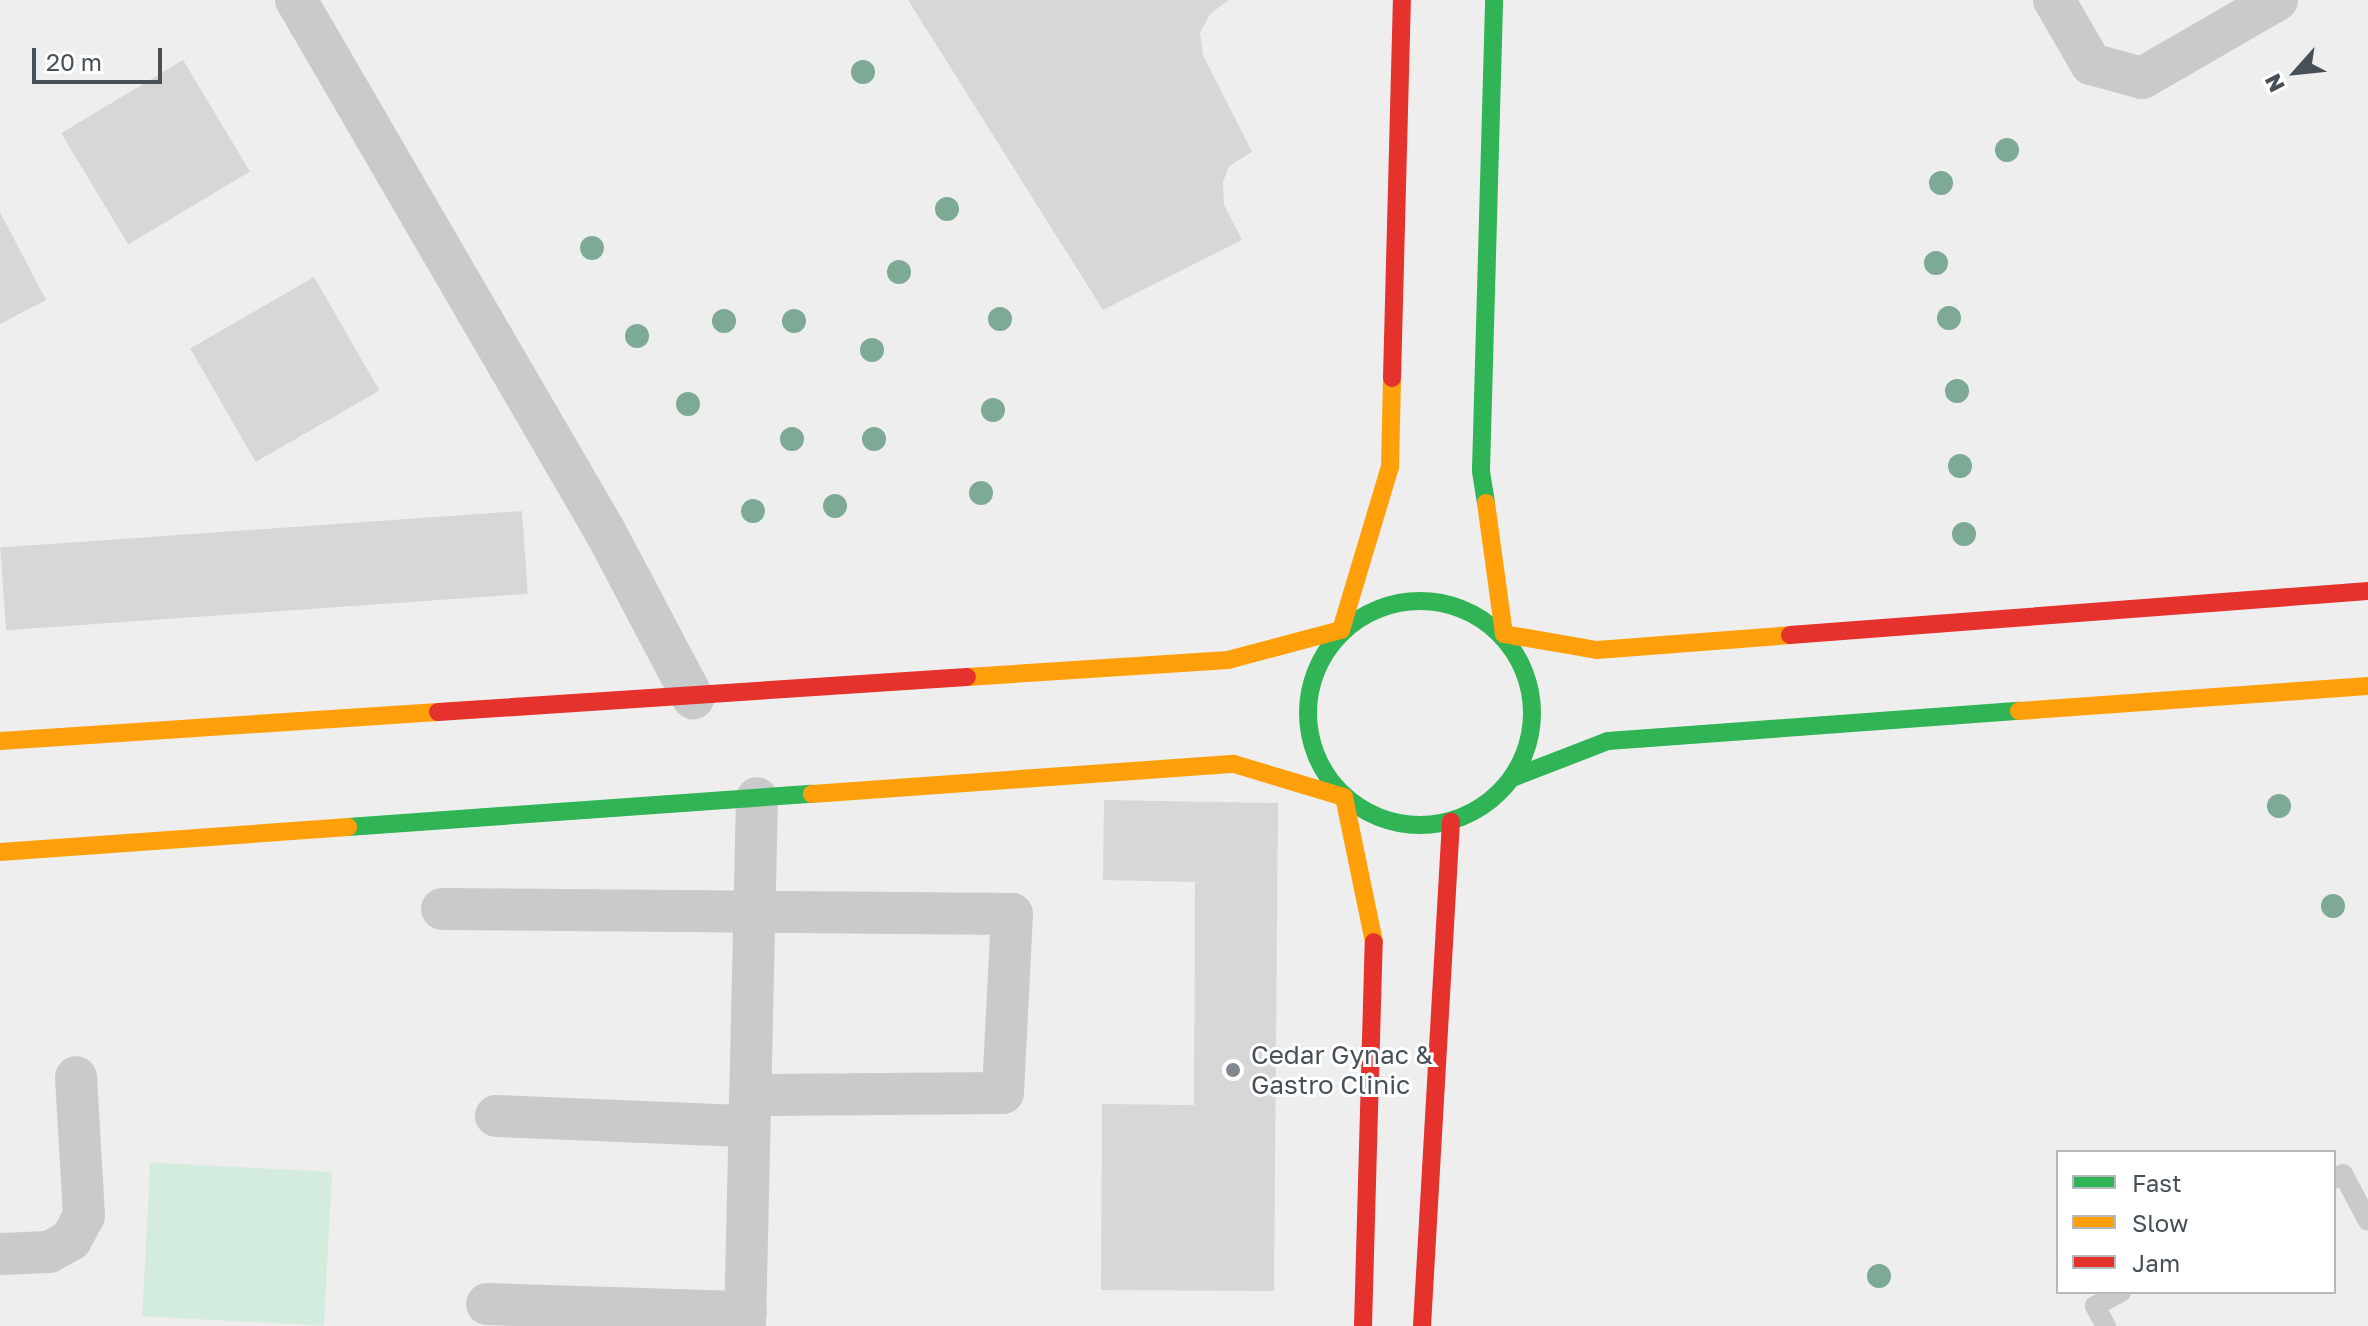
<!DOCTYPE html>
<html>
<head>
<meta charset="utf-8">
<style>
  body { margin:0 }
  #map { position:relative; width:2368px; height:1326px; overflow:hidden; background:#eee; font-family:"Golos Text",sans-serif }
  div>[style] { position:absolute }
  .green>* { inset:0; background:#d4ecde; transform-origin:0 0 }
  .building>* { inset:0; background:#d7d7d8; transform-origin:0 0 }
  .lane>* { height:20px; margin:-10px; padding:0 10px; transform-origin:10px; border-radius:10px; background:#c8cacc }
  .street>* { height:42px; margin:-21px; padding:0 21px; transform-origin:21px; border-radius:21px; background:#c8cacc }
  .fast>* { height:18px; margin:-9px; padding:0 9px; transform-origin:9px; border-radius:9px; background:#30b455 }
  .fast>.ring { margin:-9px; padding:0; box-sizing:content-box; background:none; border:18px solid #30b455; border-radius:50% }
  .slow>* { height:18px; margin:-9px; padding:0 9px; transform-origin:9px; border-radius:9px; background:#ff9f0a }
  .jam>* { height:18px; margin:-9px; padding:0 9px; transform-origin:9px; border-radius:9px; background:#e5322d }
  .trees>* { width:24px; height:24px; margin:-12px; border-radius:50%; background:#7caa94 }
  .dots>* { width:22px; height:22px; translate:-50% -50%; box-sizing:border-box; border:4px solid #fff; border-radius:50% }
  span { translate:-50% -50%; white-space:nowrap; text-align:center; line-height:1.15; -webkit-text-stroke:6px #fff; paint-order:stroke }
  .poi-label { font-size:26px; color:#475058 }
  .left { translate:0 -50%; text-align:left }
  .legend { position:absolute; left:2056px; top:1150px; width:280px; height:144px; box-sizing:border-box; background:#fff; border:2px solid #b5b9bc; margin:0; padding:10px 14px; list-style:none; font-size:24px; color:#475058 }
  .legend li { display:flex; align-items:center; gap:16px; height:40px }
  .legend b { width:40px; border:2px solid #b5b9bc }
  .north { position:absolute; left:2256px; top:32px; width:80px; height:80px; -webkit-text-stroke:6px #fff; paint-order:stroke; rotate:243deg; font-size:22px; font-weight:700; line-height:32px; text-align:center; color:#475058 }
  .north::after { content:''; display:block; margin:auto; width:28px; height:36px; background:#475058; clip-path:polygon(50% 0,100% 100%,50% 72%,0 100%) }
  .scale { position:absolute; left:32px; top:48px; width:130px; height:36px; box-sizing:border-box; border:4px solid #475058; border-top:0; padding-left:10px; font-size:24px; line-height:28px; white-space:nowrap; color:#475058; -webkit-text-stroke:6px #fff; paint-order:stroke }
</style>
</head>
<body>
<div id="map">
  <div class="green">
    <i style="left:332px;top:1172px;width:154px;height:182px;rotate:93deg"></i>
  </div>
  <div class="building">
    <i style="clip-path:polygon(908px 0,1229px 0,1210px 14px,1200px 33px,1203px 55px,1252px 152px,1229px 166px,1223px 182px,1224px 205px,1242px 240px,1103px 310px)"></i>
    <i style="left:183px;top:60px;width:130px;height:142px;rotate:59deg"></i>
    <i style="clip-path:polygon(0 212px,46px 300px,0 324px)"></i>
    <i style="left:314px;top:277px;width:131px;height:143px;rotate:60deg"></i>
    <i style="left:522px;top:511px;width:83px;height:523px;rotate:86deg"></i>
    <i style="clip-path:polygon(1104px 800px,1278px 803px,1274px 1291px,1101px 1290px,1102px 1104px,1194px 1105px,1195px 882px,1103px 880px)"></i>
  </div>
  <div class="lane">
    <i style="left:2334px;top:1179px;width:10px;rotate:-29deg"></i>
    <i style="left:2343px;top:1174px;width:53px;rotate:62deg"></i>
    <i style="left:2106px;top:1326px;width:23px;rotate:-119deg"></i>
    <i style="left:2095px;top:1306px;width:30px;rotate:-28deg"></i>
  </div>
  <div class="street">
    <i style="left:296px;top:0;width:617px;rotate:59.82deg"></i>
    <i style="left:606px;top:533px;width:187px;rotate:62.2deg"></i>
    <i style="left:2054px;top:0;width:74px;rotate:60deg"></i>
    <i style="left:2091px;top:64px;width:53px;rotate:15.4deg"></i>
    <i style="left:2142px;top:78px;width:156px;rotate:-30deg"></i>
    <i style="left:442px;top:909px;width:570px;rotate:0.5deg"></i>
    <i style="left:1012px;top:914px;width:179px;rotate:92.9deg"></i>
    <i style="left:1003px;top:1093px;width:253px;rotate:179.5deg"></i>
    <i style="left:496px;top:1116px;width:253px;rotate:2.3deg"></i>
    <i style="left:0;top:1254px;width:49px;rotate:-2.3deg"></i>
    <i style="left:49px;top:1252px;width:25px;rotate:-29deg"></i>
    <i style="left:71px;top:1240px;width:27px;rotate:-62deg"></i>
    <i style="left:84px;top:1216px;width:139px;rotate:-93.3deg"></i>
    <i style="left:487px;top:1304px;width:259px;rotate:1.8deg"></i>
    <i style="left:745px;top:1326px;width:528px;rotate:-88.7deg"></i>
  </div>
  <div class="fast">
    <i style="left:1486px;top:503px;width:33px;rotate:-99deg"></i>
    <i style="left:1481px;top:470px;width:470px;rotate:-88.4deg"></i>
    <i class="ring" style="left:1308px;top:601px;width:206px;height:206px"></i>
    <i style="left:1512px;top:778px;width:103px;rotate:-21.1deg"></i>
    <i style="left:1608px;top:741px;width:412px;rotate:-4.2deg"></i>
    <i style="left:348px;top:827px;width:465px;rotate:-4.1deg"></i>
  </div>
  <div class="slow">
    <i style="left:1486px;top:503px;width:132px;rotate:82.2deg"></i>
    <i style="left:1504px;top:634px;width:94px;rotate:9.8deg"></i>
    <i style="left:1597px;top:650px;width:194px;rotate:-4.4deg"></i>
    <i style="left:967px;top:677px;width:262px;rotate:-3.7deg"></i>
    <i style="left:1228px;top:660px;width:117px;rotate:-14.9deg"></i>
    <i style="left:1341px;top:630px;width:170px;rotate:-73.3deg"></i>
    <i style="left:1390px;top:467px;width:89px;rotate:-88.7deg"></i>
    <i style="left:2019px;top:711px;width:350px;rotate:-4.1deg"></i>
    <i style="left:0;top:741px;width:439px;rotate:-3.8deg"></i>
    <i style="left:812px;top:794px;width:423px;rotate:-4.1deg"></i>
    <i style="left:1234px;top:764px;width:115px;rotate:16.7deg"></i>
    <i style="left:1344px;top:797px;width:148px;rotate:78.3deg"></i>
    <i style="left:0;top:852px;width:349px;rotate:-4.1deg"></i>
  </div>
  <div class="jam">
    <i style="left:1392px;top:378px;width:378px;rotate:-88.5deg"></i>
    <i style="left:1790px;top:635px;width:580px;rotate:-4.35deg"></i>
    <i style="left:438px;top:712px;width:530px;rotate:-3.79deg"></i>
    <i style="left:1363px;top:1326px;width:384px;rotate:-88.4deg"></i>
    <i style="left:1422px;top:1326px;width:505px;rotate:-86.71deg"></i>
  </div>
  <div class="trees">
    <i style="left:863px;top:72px"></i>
    <i style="left:2007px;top:150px"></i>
    <i style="left:1941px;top:183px"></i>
    <i style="left:947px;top:209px"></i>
    <i style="left:592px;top:248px"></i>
    <i style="left:1936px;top:263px"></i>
    <i style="left:899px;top:272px"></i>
    <i style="left:1949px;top:318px"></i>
    <i style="left:1000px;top:319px"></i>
    <i style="left:724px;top:321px"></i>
    <i style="left:794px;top:321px"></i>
    <i style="left:637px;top:336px"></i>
    <i style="left:872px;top:350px"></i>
    <i style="left:1957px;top:391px"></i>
    <i style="left:688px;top:404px"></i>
    <i style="left:993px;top:410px"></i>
    <i style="left:792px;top:439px"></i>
    <i style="left:874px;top:439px"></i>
    <i style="left:1960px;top:466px"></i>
    <i style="left:981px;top:493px"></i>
    <i style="left:835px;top:506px"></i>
    <i style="left:753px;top:511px"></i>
    <i style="left:1964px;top:534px"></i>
    <i style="left:2279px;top:806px"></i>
    <i style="left:2333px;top:906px"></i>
    <i style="left:1879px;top:1276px"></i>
  </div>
  <div class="dots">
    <i style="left:1233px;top:1070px;background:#81878c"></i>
  </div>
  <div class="poi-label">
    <span class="left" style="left:1251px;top:1070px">Cedar Gynac &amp;<br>Gastro Clinic</span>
  </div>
  <ul class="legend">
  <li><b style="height:10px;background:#30b455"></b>Fast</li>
  <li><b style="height:10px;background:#ff9f0a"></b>Slow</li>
  <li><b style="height:10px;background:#e5322d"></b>Jam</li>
  </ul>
  <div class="north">N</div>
  <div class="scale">20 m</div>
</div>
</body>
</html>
